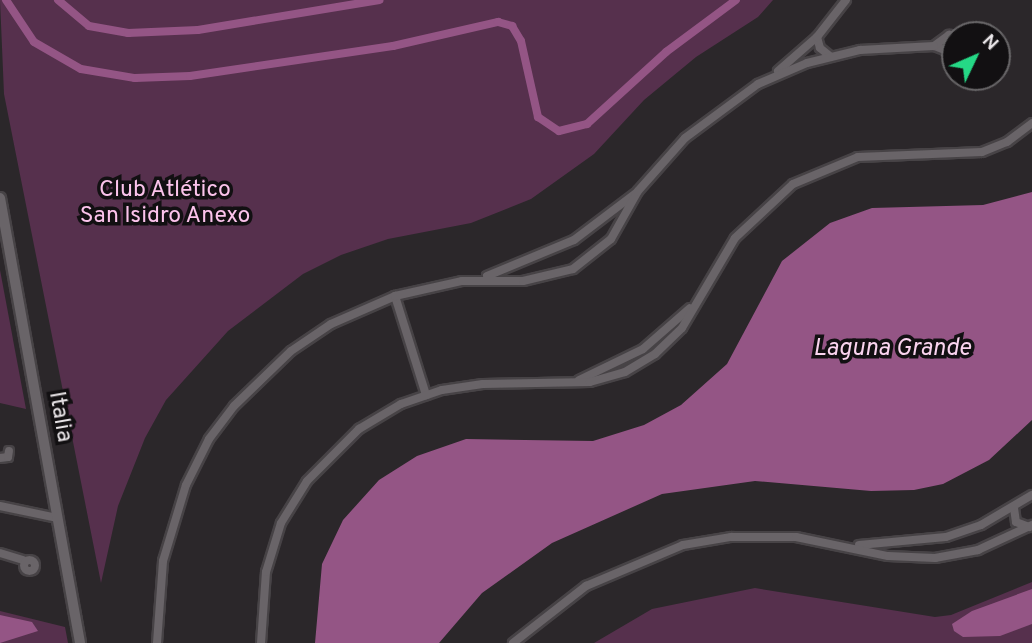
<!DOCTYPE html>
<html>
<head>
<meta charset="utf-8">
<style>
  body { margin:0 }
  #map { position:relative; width:1032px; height:643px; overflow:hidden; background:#2b272a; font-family:Overpass,sans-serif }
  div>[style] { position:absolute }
  .green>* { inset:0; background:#56304d }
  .water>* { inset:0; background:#945585 }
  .canal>* { height:8px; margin:-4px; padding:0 4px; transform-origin:4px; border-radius:4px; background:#945585 }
  .roads { filter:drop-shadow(2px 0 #474346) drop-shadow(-2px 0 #474346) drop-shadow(0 2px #474346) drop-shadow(0 -2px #474346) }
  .minor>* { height:8px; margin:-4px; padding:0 4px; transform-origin:4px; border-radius:4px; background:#696468 }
  .minor>.ring { margin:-4px; padding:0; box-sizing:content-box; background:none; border:8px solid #696468; border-radius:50% }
  .tertiary>* { height:10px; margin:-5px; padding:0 5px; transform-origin:5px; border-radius:5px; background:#696468 }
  span { translate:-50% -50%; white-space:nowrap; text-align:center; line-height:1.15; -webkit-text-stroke:7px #121012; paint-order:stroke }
  .park-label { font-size:23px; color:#fbc3eb }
  .street-label { font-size:23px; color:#eae6e9 }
  .water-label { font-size:24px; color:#fad4ef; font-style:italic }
  .north { position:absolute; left:941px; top:21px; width:70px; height:70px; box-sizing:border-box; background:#121012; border:2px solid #686668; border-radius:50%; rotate:46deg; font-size:19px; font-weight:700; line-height:28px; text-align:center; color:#eae6e9 }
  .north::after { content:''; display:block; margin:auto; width:24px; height:32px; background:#25d886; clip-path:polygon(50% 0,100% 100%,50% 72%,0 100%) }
</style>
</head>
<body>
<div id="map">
  <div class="green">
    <i style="clip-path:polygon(0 0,773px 0,758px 17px,696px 57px,644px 100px,594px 154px,531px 199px,471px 223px,388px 239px,341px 255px,303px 274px,228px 331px,166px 400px,145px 438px,118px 506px,101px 583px,4px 94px)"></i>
    <i style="clip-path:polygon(0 270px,26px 409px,0 403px)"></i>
    <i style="clip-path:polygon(1032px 582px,1032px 643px,594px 643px,652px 609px,755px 588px,935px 617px,951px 615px)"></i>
    <i style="clip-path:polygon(0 611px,65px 627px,68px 643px,0 643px)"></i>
  </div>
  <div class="water">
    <i style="clip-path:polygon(1032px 192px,1032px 420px,989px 460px,943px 484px,914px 490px,871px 491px,755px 481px,662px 494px,552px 543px,482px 593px,439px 643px,315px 643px,322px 564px,343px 520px,379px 480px,417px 456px,466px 439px,593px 441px,644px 425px,681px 405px,727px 364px,782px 261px,830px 223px,872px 208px,983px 205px)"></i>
    <i style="clip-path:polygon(1032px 589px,1032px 624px,1000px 636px,963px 637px,954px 631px,952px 624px,972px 611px)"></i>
    <i style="clip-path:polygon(0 615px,32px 622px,38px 631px,0 643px)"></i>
  </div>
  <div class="canal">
    <i style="left:6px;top:0;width:50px;rotate:56.3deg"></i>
    <i style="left:34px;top:42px;width:54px;rotate:29.9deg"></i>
    <i style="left:81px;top:69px;width:55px;rotate:9.5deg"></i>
    <i style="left:135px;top:78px;width:55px;rotate:-2.1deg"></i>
    <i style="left:190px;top:76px;width:205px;rotate:-8.4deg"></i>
    <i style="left:393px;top:46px;width:108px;rotate:-12.9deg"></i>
    <i style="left:498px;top:22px;width:15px;rotate:16deg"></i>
    <i style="left:512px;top:26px;width:17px;rotate:59deg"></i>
    <i style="left:521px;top:41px;width:78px;rotate:77.4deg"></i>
    <i style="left:538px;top:117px;width:25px;rotate:34deg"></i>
    <i style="left:559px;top:131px;width:29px;rotate:-14deg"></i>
    <i style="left:587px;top:124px;width:107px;rotate:-42.3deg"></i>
    <i style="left:666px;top:52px;width:87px;rotate:-36.6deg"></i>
    <i style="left:58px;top:0;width:40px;rotate:40deg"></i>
    <i style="left:89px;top:26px;width:40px;rotate:10deg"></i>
    <i style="left:128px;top:33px;width:70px;rotate:-2.5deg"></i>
    <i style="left:198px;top:30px;width:184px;rotate:-9.4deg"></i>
  </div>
  <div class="roads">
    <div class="minor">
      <i style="left:817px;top:37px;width:11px;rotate:75deg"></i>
      <i style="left:820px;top:48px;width:14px;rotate:39deg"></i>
      <i style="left:955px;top:54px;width:22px;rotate:-159deg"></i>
      <i style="left:934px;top:46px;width:19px;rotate:-36deg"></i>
      <i style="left:949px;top:35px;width:9px"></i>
      <i style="left:778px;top:71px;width:52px;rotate:-41.1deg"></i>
      <i style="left:817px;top:37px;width:47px;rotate:-51.9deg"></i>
      <i style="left:487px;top:276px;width:94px;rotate:-22.5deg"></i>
      <i style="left:574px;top:240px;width:78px;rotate:-37.2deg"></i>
      <i style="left:395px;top:296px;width:104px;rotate:72.6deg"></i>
      <i style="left:579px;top:380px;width:71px;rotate:-25.8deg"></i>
      <i style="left:643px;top:349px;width:62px;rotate:-41.1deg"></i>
      <i style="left:0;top:458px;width:8px;rotate:-7deg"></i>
      <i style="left:8px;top:457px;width:6px;rotate:-81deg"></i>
      <i style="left:0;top:506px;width:58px;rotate:11.9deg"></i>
      <i style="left:1014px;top:508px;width:14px;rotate:82deg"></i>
      <i style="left:1016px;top:522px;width:14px;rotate:21deg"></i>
      <i style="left:859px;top:545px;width:87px;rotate:-5.3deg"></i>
      <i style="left:946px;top:537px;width:37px;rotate:-19deg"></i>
      <i style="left:981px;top:525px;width:59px;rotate:-30.5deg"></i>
      <i style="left:0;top:553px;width:24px;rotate:17deg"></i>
      <i class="ring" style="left:23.5px;top:559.5px;width:3px;height:3px"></i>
      <i style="left:157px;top:643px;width:82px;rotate:-85.8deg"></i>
      <i style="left:163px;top:561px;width:79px;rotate:-73.2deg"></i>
      <i style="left:186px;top:485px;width:51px;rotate:-63.4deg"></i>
      <i style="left:209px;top:439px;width:41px;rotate:-52.9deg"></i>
      <i style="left:234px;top:406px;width:79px;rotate:-44deg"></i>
      <i style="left:291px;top:351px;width:48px;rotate:-34deg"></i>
      <i style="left:331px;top:324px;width:70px;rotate:-23.6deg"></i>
      <i style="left:395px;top:296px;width:69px;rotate:-12.6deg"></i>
      <i style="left:462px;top:281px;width:61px"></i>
      <i style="left:523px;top:281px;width:51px;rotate:-13.5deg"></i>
      <i style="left:573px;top:269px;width:48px;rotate:-38.3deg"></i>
      <i style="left:611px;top:239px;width:55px;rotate:-60.6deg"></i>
      <i style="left:638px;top:191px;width:71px;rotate:-48.4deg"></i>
      <i style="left:685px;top:138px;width:91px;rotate:-36.5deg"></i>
      <i style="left:758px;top:84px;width:53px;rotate:-23.2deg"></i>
      <i style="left:807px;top:63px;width:55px;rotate:-13.8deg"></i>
      <i style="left:860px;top:50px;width:74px;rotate:-3.1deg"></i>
      <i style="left:261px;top:643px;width:71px;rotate:-86deg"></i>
      <i style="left:266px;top:572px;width:51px;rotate:-73deg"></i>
      <i style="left:281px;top:523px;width:49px;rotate:-58.2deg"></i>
      <i style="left:307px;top:481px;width:74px;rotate:-45deg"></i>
      <i style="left:359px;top:429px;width:49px;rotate:-30.8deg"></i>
      <i style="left:401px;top:404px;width:43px;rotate:-18.9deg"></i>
      <i style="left:442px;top:390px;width:41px;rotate:-8.3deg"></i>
      <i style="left:483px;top:384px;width:107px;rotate:-1.1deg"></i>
      <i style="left:590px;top:382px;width:36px;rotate:-16deg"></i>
      <i style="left:625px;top:372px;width:35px;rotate:-31deg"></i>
      <i style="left:655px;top:354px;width:37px;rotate:-44deg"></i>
      <i style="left:682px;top:328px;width:104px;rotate:-59.5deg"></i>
      <i style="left:735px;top:238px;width:79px;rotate:-43deg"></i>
      <i style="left:793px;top:184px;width:70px;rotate:-22.6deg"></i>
      <i style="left:858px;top:157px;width:124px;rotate:-2.3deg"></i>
      <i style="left:982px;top:152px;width:27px;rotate:-22deg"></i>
      <i style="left:1007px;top:142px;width:31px;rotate:-37deg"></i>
      <i style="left:513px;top:643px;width:93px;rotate:-38deg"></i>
      <i style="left:586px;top:586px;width:105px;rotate:-22.9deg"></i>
      <i style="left:683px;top:545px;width:49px;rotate:-9.5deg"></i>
      <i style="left:731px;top:537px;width:65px"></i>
      <i style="left:796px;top:537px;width:94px;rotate:11.7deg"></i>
      <i style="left:888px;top:556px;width:47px;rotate:2.4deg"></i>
      <i style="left:935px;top:558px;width:44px;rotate:-10.5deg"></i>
      <i style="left:978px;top:550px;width:60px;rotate:-24.8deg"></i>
    </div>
    <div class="tertiary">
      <i style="left:0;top:198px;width:452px;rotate:79.8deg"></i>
    </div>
  </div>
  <div class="park-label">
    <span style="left:165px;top:204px">Club Atlético<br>San Isidro Anexo</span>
  </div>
  <div class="street-label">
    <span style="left:59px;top:417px;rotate:80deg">Italia</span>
  </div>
  <div class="water-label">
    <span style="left:892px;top:350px">Laguna Grande</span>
  </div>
  <div class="north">N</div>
</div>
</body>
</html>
